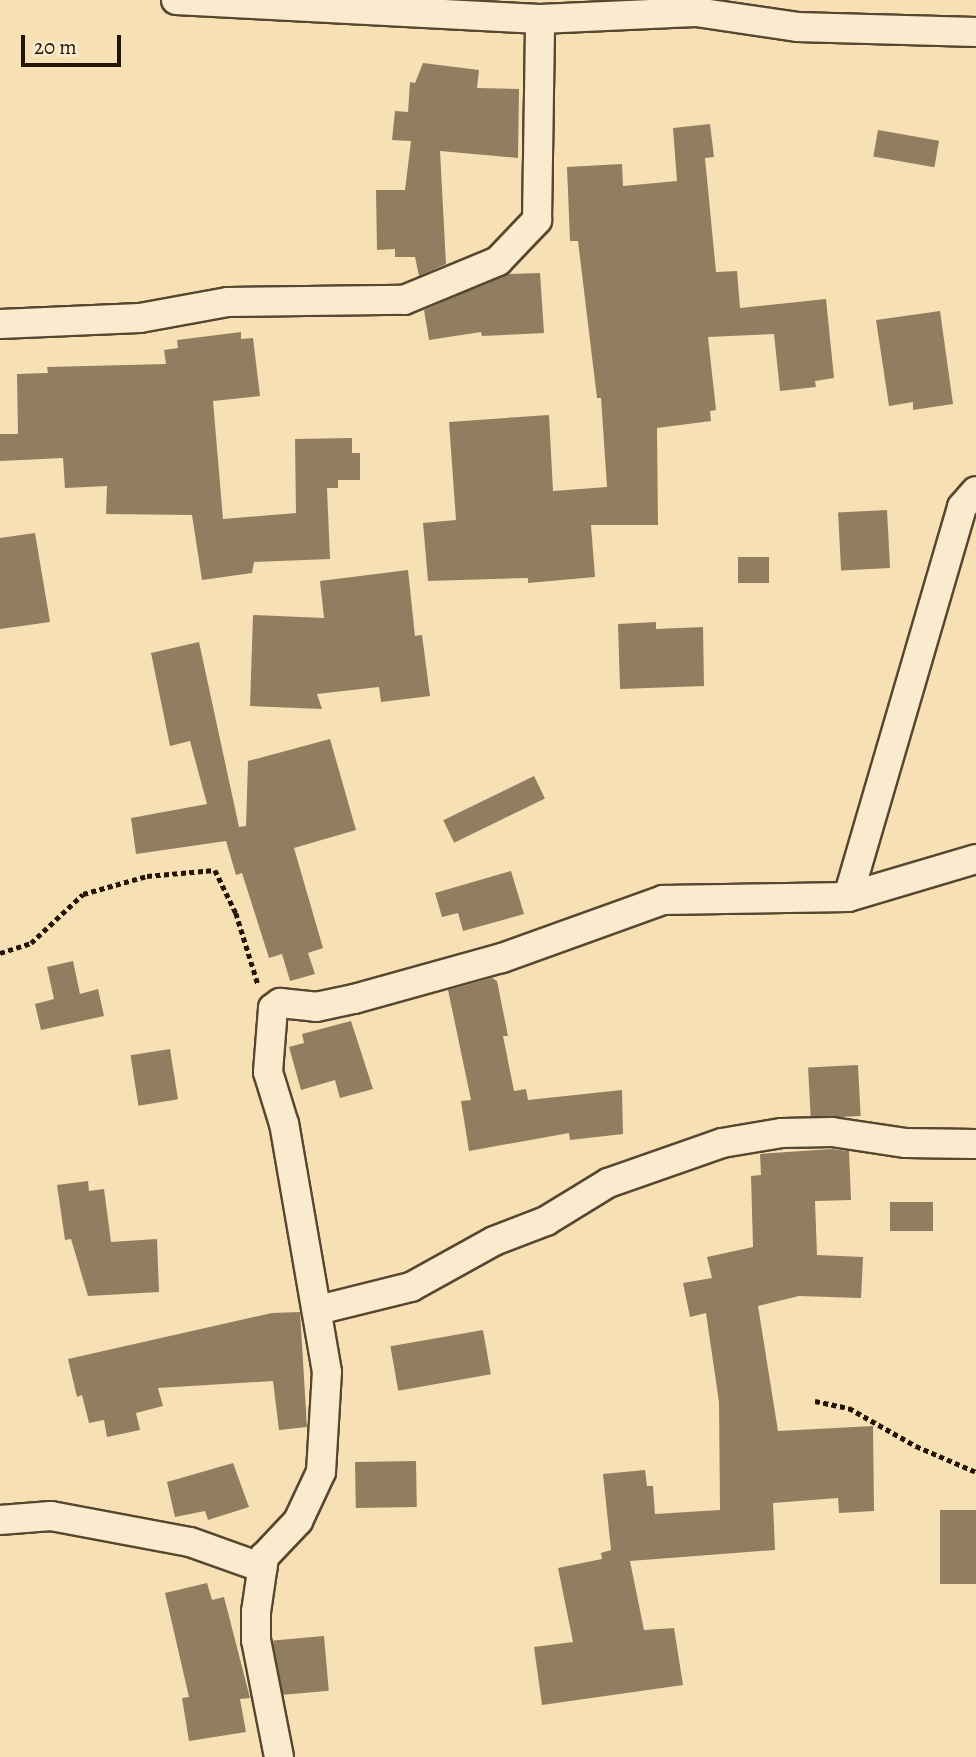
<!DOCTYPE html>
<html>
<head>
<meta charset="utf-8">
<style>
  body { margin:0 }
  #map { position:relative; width:976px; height:1757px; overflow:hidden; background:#f7e0b4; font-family:Alegreya,serif }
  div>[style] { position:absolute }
  .building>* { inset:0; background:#917e60; transform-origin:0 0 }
  .path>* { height:4.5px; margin-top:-2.25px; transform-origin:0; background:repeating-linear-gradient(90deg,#231404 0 5px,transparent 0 8.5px) }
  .roads { filter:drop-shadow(2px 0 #584730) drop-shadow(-2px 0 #584730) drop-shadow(0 2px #584730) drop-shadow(0 -2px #584730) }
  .minor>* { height:28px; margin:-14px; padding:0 14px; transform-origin:14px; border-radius:14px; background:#faebce }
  span { translate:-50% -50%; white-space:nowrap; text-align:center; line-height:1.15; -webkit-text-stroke:6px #faebce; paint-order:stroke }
  .scale { position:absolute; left:21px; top:35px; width:100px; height:32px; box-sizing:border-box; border:4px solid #231404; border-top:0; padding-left:9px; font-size:21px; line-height:24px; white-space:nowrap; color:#231404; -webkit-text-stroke:5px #faebce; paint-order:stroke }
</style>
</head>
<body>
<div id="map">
  <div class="building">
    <i style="clip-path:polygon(423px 63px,479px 70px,477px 88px,519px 89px,518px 158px,440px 151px,446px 264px,419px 276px,415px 257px,395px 257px,395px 249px,377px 250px,376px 190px,405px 190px,411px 141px,392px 140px,395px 111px,408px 112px,410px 82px,415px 83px)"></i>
    <i style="clip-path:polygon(710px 124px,714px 157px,705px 158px,716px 272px,737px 271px,740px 308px,826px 299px,834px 378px,815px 381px,816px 387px,780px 391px,774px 334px,708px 337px,716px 410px,710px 411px,711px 421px,657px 428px,658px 525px,591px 525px,595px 577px,528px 583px,528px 578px,428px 581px,423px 523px,456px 520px,449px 422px,549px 415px,553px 491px,607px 487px,601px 398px,597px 398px,578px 241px,570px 241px,567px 167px,622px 164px,623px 186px,677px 181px,673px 128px)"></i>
    <i style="left:878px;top:130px;width:62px;height:27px;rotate:10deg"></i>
    <i style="clip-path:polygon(540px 273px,544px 333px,482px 336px,481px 332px,429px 340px,424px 310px,507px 274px)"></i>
    <i style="clip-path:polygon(940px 311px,953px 404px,913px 410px,913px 402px,889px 406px,876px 320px)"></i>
    <i style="clip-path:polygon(241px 332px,241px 339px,253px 338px,260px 396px,213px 401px,223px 519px,296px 513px,295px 439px,352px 438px,352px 453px,360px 453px,360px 480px,338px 480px,338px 488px,327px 488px,330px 559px,254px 562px,252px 573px,202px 580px,192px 515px,106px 514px,107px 486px,65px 488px,63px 458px,0 461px,0 434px,18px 434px,17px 374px,48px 373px,47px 367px,166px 364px,164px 350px,178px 348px,177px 340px)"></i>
    <i style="left:887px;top:510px;width:58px;height:49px;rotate:87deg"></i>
    <i style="clip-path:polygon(35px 533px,50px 622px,0 629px,0 538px)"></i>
    <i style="left:738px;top:557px;width:31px;height:26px"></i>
    <i style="clip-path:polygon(408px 570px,415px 636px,422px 635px,430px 696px,381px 702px,379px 687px,317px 694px,322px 709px,250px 706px,253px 615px,324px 618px,320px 581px)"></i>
    <i style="clip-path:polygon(656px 622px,656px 629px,703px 627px,704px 686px,620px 689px,618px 624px)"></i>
    <i style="clip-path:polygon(199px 642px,239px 827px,246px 826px,248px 761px,330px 739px,356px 830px,294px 848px,323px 948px,308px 953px,315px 974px,290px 981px,282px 954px,269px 958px,242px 873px,236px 875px,226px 841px,136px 854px,131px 818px,207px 804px,190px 741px,170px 746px,151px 653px)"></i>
    <i style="left:534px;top:776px;width:25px;height:101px;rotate:64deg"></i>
    <i style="clip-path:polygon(511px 871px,524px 914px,463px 931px,458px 913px,442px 917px,435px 893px)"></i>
    <i style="clip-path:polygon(73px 961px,80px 994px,98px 989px,104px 1016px,41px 1030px,35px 1004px,54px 999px,47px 967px)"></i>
    <i style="clip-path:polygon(492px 978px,497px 981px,508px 1036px,503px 1036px,514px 1091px,526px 1089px,528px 1100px,622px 1090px,623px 1134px,570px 1140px,569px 1133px,469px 1151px,461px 1101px,471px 1100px,448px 990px)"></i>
    <i style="clip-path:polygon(351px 1021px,373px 1089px,340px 1098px,335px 1080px,301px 1090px,289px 1047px,304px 1043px,302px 1034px)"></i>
    <i style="left:170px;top:1049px;width:51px;height:40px;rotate:81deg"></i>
    <i style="left:858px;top:1065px;width:51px;height:50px;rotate:87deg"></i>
    <i style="clip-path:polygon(831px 1149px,849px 1151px,851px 1200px,815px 1201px,817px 1255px,863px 1257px,861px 1298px,799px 1296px,758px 1306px,778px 1431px,873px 1426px,874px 1511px,839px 1513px,838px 1498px,773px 1503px,775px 1550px,630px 1561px,644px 1630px,674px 1628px,683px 1685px,542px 1705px,534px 1647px,573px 1642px,558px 1568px,602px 1559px,601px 1553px,611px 1550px,603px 1474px,645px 1470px,647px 1486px,653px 1486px,655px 1514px,720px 1510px,719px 1402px,706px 1313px,690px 1317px,683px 1283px,712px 1278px,707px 1257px,753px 1247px,751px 1176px,761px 1175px,760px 1154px)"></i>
    <i style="clip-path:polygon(88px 1181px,89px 1191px,104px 1189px,111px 1242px,157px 1239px,159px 1292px,88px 1296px,71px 1239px,65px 1240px,57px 1185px)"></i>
    <i style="left:890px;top:1202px;width:43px;height:29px"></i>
    <i style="clip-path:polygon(300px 1312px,307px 1427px,279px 1430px,273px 1381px,158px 1388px,163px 1406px,136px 1413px,140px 1430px,107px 1437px,104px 1420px,89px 1423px,82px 1395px,77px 1397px,68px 1359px,272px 1313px)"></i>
    <i style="left:483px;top:1330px;width:45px;height:94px;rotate:80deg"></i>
    <i style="left:416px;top:1461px;width:46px;height:61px;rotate:89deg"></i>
    <i style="clip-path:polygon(233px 1463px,249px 1507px,208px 1520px,205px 1511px,175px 1517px,167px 1482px)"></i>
    <i style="left:976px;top:1510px;width:74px;height:36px;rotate:90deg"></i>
    <i style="clip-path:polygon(207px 1583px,212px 1600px,224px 1597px,250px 1698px,240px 1699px,246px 1732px,189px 1741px,182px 1698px,189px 1697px,165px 1593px)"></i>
    <i style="left:324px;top:1636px;width:55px;height:51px;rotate:85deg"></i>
  </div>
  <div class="path">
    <i style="left:0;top:953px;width:33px;rotate:-18deg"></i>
    <i style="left:31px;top:943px;width:71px;rotate:-43.3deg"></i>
    <i style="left:83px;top:894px;width:66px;rotate:-15.7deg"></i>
    <i style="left:147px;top:876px;width:68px;rotate:-5deg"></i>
    <i style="left:215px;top:870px;width:48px;rotate:64deg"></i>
    <i style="left:236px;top:913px;width:74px;rotate:72.8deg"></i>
    <i style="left:815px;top:1401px;width:35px;rotate:12deg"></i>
    <i style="left:849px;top:1408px;width:77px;rotate:29.6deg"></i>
    <i style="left:916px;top:1446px;width:65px;rotate:23.4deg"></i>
  </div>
  <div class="roads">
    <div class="minor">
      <i style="left:176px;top:0;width:364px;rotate:3deg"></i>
      <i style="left:540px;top:19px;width:156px;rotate:-2.6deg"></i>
      <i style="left:696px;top:12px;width:102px;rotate:8.4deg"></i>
      <i style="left:797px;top:27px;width:179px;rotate:1.6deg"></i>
      <i style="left:0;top:324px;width:140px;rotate:-2.5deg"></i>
      <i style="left:140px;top:318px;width:89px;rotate:-10.3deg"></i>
      <i style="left:228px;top:302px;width:176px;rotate:-0.7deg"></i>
      <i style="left:404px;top:300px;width:102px;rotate:-22.5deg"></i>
      <i style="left:498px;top:261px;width:57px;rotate:-46.4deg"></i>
      <i style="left:537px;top:220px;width:201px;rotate:-89.1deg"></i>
      <i style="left:848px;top:897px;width:406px;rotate:-73.7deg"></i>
      <i style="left:962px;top:507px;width:21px;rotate:-49deg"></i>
      <i style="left:318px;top:1310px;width:96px;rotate:-13.9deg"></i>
      <i style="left:411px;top:1287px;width:95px;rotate:-29deg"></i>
      <i style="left:494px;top:1241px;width:56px;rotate:-21deg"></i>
      <i style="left:546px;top:1221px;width:73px;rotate:-31.5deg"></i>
      <i style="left:608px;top:1183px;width:121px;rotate:-19.3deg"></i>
      <i style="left:722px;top:1143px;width:61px;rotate:-9.5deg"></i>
      <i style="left:782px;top:1133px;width:50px;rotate:-1.1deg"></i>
      <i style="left:832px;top:1132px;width:75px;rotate:8.5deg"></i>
      <i style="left:906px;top:1143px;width:70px;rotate:0.8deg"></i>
      <i style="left:0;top:1520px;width:51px;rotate:-4.5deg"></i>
      <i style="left:51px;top:1516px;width:141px;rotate:10.6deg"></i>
      <i style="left:190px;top:1542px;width:77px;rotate:19.6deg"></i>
      <i style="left:279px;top:1757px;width:119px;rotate:-101.1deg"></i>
      <i style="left:256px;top:1640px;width:28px;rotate:-90deg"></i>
      <i style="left:256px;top:1612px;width:56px;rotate:-81.7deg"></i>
      <i style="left:264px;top:1557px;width:50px;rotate:-46.6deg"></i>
      <i style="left:298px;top:1521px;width:54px;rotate:-64.9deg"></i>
      <i style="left:321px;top:1472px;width:100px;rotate:-86.6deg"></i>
      <i style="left:327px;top:1372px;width:252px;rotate:-99.8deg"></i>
      <i style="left:284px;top:1124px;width:54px;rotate:-107.1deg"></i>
      <i style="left:268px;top:1072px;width:64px;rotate:-85.5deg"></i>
      <i style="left:273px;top:1008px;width:9px;rotate:-36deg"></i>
      <i style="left:280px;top:1003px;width:36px;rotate:6deg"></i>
      <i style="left:316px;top:1007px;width:39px;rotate:-12deg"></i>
      <i style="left:354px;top:999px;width:154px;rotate:-15.5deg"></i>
      <i style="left:502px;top:958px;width:171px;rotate:-19.8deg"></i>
      <i style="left:663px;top:900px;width:185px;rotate:-0.9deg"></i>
      <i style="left:848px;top:897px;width:134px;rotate:-16.5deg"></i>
    </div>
  </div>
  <div class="scale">20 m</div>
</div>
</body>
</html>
